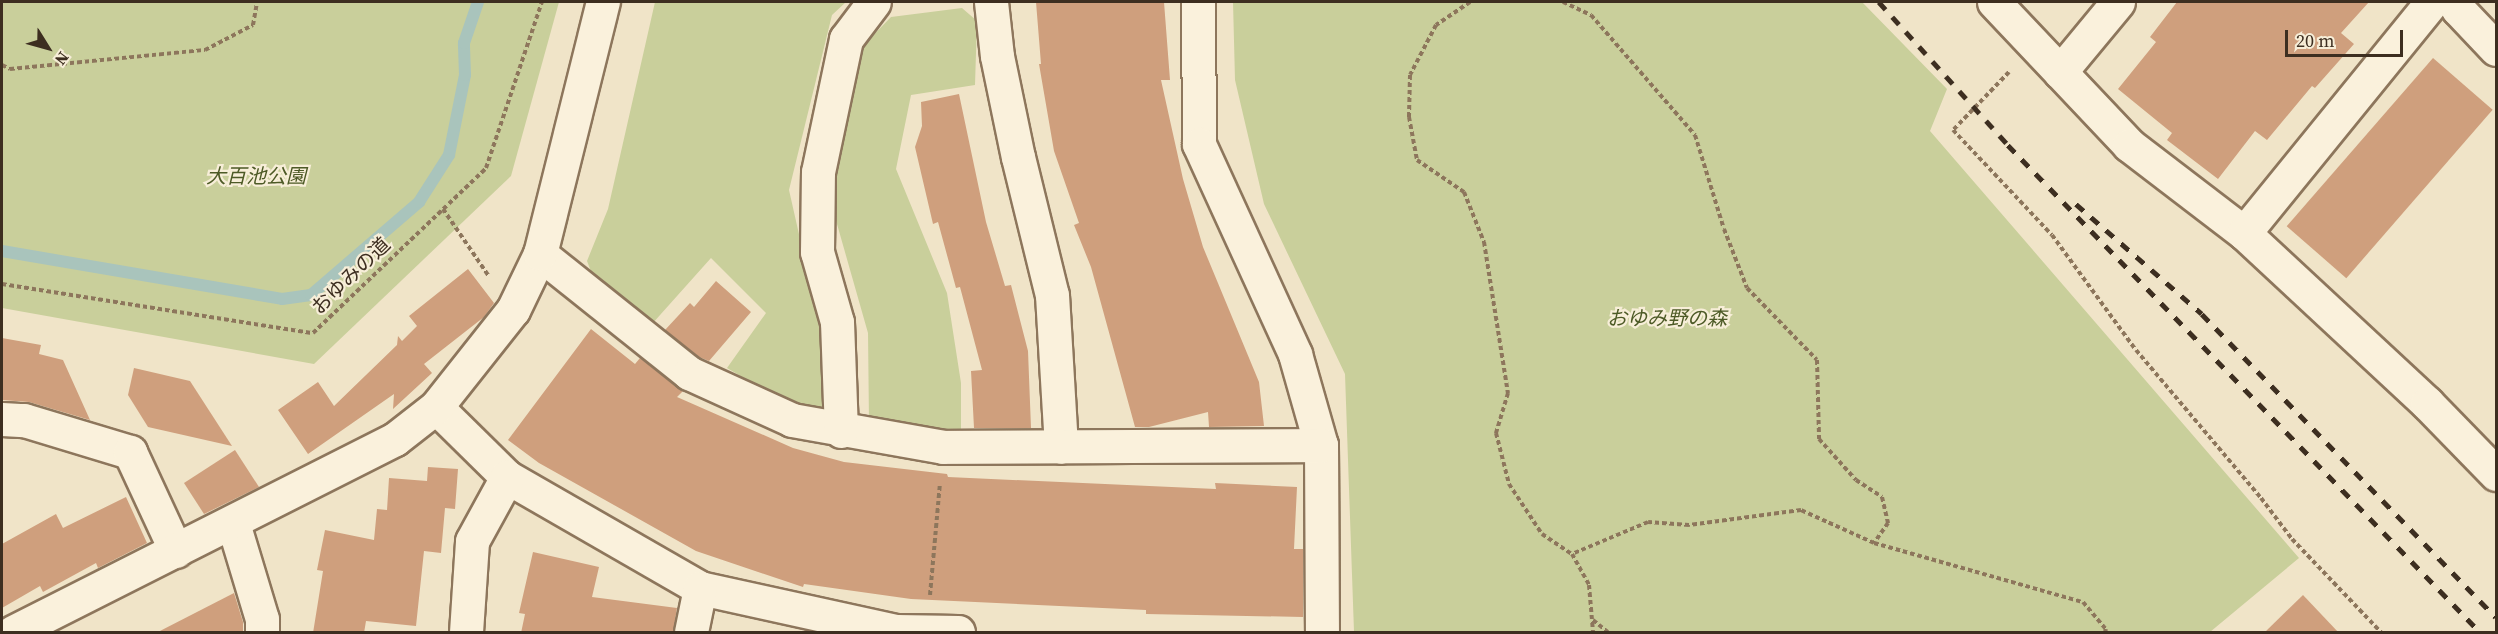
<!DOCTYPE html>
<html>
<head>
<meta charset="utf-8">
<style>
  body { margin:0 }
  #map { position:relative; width:2498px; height:634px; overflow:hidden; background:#f0e4c8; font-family:"Source Serif 4","Noto Sans JP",serif }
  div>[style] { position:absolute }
  .green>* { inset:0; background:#c9cf9b }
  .stream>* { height:12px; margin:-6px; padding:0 6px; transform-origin:6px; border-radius:6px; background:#a9c4bc }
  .building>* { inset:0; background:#cf9f7d; transform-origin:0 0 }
  .path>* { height:4px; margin-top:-2px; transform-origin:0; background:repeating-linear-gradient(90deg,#8d765c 0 4.5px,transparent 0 7.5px) }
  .roads { filter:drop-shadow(2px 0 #8d765c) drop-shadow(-2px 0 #8d765c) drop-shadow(0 2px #8d765c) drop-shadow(0 -2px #8d765c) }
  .minor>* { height:33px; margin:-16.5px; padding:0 16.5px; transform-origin:16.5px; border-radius:16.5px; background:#faf1dc }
  .rail>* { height:4.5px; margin-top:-2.25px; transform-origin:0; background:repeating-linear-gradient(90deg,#3d2e20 0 10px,transparent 0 20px) }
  span { translate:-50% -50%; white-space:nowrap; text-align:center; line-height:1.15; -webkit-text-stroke:4.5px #f7eed8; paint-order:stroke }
  .park-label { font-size:20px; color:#4d5a26; font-style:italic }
  .street-label { font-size:20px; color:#3d2e20 }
  .frame { position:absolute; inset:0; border:3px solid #3d2e20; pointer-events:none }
  .north { position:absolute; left:18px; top:18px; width:60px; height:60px; -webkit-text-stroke:4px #f7eed8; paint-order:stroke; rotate:127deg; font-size:16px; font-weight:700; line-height:24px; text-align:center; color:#3d2e20 }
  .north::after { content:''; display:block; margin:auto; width:21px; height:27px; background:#3d2e20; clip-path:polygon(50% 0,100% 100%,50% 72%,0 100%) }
  .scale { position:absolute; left:2285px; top:30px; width:118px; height:27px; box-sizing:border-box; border:3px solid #3d2e20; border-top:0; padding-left:8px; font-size:18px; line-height:21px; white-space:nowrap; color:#3d2e20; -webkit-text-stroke:4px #f7eed8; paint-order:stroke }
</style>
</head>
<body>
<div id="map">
  <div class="green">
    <i style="clip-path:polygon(2px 2px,559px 2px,511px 176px,314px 364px,2px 308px)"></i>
    <i style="clip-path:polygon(655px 2px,846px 2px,832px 15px,789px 190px,822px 336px,832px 398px,821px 412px,766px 391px,727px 368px,766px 313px,711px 258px,652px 324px,594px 279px,587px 261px,608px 209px)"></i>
    <i style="clip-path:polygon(1233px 2px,1862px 2px,1947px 89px,1930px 131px,2299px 558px,2210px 632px,1354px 632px,1345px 374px,1264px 204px,1235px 80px)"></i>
    <i style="clip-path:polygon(962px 8px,977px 21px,975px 85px,911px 95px,896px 169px,947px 293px,961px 383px,961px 434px,869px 423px,868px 333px,835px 217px,837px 161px,858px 51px,891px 17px)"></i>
  </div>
  <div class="stream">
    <i style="left:2px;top:251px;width:284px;rotate:9.7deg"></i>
    <i style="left:282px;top:299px;width:29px;rotate:-8deg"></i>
    <i style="left:311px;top:295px;width:143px;rotate:-40.7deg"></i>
    <i style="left:419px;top:202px;width:56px;rotate:-57.4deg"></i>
    <i style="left:449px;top:155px;width:82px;rotate:-78.7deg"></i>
    <i style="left:465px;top:75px;width:32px;rotate:-92deg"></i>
    <i style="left:464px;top:43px;width:43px;rotate:-71.1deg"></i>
  </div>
  <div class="building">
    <i style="clip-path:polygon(1036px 2px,1164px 2px,1170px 80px,1161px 80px,1183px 179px,1203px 247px,1259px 382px,1264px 426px,1209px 427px,1208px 412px,1149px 427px,1135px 427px,1091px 267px,1074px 225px,1079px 223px,1054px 151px,1039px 64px,1041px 64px)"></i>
    <i style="clip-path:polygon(2177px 2px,2369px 2px,2341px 33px,2354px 44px,2315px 88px,2312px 86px,2267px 140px,2255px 131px,2218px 179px,2167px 140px,2172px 133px,2118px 89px,2156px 42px,2150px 37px)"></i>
    <i style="left:2433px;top:58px;width:79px;height:223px;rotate:41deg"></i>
    <i style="clip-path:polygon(959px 94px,986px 222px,1005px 286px,1011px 285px,1028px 351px,1031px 428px,974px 428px,971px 371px,982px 370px,960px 287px,956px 288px,938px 222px,933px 224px,915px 147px,922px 126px,921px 102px)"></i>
    <i style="clip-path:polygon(468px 269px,494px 303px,484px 317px,424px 364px,432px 373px,393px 409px,394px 394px,308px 454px,278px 410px,318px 382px,334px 406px,397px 345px,398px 336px,402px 341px,417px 326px,409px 316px)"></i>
    <i style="clip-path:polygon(716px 281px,751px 312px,709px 361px,699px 357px,665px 330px,690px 303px,694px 307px)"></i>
    <i style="clip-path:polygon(591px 329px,635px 364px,640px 358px,683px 391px,677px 397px,793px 448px,844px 462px,947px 474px,948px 477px,1216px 489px,1215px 483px,1297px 487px,1294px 549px,1303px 549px,1303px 617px,1146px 614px,1146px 610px,911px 599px,804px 584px,803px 587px,696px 551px,539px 463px,508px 440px)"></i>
    <i style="clip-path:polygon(2px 338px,41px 345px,39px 354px,63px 360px,90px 420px,29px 402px,2px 400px)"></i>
    <i style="clip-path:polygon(134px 368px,190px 381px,232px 446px,148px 427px,128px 395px)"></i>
    <i style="clip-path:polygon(235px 450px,259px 487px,204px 514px,184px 483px)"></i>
    <i style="clip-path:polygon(428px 467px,458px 469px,455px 509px,445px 508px,441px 553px,424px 551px,416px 626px,366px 621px,364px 633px,313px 633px,323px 571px,317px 570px,325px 530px,374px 540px,377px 509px,387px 510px,389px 478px,427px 481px)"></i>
    <i style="clip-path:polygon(126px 497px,147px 543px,98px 568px,96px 563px,43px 592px,40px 586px,2px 608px,2px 544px,56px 514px,63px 528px)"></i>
    <i style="clip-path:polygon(533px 552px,599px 567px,592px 597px,677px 608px,673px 633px,521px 633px,525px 614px,519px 613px)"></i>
    <i style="clip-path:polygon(234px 593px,243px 622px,243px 633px,156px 633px)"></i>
    <i style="clip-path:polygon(2303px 595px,2339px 633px,2264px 633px)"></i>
  </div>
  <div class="path">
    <i style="left:1470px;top:2px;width:41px;rotate:145.9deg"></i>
    <i style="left:1436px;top:25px;width:56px;rotate:117.5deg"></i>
    <i style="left:1410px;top:75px;width:42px;rotate:91.4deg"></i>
    <i style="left:1409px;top:117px;width:44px;rotate:79.5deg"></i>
    <i style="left:1417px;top:160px;width:57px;rotate:34.2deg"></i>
    <i style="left:1464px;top:192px;width:54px;rotate:68.2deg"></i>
    <i style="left:1484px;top:242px;width:153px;rotate:81deg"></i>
    <i style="left:1508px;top:393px;width:42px;rotate:106.7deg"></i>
    <i style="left:1496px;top:433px;width:53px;rotate:75.7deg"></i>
    <i style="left:1509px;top:484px;width:60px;rotate:56.6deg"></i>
    <i style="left:1542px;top:534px;width:36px;rotate:34deg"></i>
    <i style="left:1572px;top:554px;width:35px;rotate:61deg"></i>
    <i style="left:1589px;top:585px;width:47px;rotate:85.1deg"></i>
    <i style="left:1563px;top:2px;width:31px;rotate:25deg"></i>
    <i style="left:1591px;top:15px;width:159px;rotate:49.1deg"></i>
    <i style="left:1695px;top:135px;width:98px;rotate:72.9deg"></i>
    <i style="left:1724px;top:229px;width:63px;rotate:68.7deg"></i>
    <i style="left:1747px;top:288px;width:100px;rotate:45.8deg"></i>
    <i style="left:1817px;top:360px;width:79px;rotate:88.5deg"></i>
    <i style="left:1819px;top:439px;width:55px;rotate:47.9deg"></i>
    <i style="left:1856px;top:480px;width:31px;rotate:33deg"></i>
    <i style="left:1882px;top:497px;width:27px;rotate:77deg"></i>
    <i style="left:1888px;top:523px;width:24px;rotate:125deg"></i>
    <i style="left:1874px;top:543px;width:80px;rotate:-155.7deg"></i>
    <i style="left:1801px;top:510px;width:113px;rotate:172.4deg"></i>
    <i style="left:1689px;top:525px;width:41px;rotate:-175.8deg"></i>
    <i style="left:1648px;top:522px;width:82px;rotate:157.2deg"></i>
    <i style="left:2px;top:65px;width:9px;rotate:27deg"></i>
    <i style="left:10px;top:69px;width:196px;rotate:-5.6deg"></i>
    <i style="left:205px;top:50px;width:54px;rotate:-27.5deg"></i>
    <i style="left:253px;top:25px;width:23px;rotate:-80deg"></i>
    <i style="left:2009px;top:72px;width:81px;rotate:134deg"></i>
    <i style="left:1953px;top:130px;width:144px;rotate:46.7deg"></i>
    <i style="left:2052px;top:235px;width:142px;rotate:53.9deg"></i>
    <i style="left:2136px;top:350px;width:194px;rotate:49.8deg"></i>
    <i style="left:2261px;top:498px;width:51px;rotate:52.9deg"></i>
    <i style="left:2292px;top:539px;width:129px;rotate:46.3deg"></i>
    <i style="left:443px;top:209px;width:80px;rotate:55.7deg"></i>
    <i style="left:2px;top:284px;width:315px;rotate:9deg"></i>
    <i style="left:313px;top:333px;width:239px;rotate:-43.6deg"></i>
    <i style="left:486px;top:168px;width:175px;rotate:-71.4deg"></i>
    <i style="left:1874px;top:543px;width:217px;rotate:15.8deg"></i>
    <i style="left:2083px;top:602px;width:35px;rotate:50deg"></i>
    <i style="left:2106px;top:629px;width:3px;rotate:108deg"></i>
    <i style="left:930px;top:595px;width:112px;rotate:-84.9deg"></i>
    <i style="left:1593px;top:620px;width:19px;rotate:39deg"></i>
  </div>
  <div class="roads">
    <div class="minor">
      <i style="left:991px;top:2px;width:54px;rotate:83.7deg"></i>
      <i style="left:997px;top:56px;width:103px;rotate:78.3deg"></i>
      <i style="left:1018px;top:157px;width:142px;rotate:76.2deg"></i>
      <i style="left:1052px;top:295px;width:152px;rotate:86.6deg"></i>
      <i style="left:1198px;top:2px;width:142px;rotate:89.6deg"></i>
      <i style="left:1199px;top:144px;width:231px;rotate:65.4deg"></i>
      <i style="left:1295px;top:354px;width:95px;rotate:74.1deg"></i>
      <i style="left:1321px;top:445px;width:187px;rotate:89.7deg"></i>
      <i style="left:1994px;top:2px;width:197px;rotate:46.6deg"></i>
      <i style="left:2129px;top:145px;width:145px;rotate:37.4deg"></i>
      <i style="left:2244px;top:233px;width:250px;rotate:42.9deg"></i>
      <i style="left:2427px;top:403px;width:99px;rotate:45.8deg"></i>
      <i style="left:2454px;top:2px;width:8px;rotate:60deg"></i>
      <i style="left:2458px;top:9px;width:55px;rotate:46.5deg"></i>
      <i style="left:2060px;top:72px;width:91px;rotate:-50.4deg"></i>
      <i style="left:2244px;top:233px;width:298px;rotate:-50.9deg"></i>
      <i style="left:540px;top:254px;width:191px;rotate:38.6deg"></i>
      <i style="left:689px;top:373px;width:113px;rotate:24.5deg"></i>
      <i style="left:792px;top:420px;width:153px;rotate:10.1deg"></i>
      <i style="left:943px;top:447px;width:378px;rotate:-0.3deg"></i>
      <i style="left:436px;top:407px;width:100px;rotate:44.6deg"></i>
      <i style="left:507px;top:477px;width:223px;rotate:29.9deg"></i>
      <i style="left:700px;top:588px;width:201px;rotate:12.4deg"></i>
      <i style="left:896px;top:631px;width:62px;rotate:0.9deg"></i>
      <i style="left:2px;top:419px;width:22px;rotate:3deg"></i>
      <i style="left:24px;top:420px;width:111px;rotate:16.8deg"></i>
      <i style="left:130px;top:452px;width:109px;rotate:65.1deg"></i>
      <i style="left:841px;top:431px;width:109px;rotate:-92.1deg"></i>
      <i style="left:837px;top:322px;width:73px;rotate:-105.9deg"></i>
      <i style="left:817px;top:252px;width:80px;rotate:-89.3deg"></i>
      <i style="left:818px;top:172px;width:136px;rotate:-78.1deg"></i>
      <i style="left:846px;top:39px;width:46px;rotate:-52.9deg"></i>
      <i style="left:233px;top:523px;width:100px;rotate:73.2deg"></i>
      <i style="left:262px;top:619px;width:13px;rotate:90deg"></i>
      <i style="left:13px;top:632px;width:428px;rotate:-26.8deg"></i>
      <i style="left:395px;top:439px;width:52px;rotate:-38deg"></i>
      <i style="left:436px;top:407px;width:124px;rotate:-51.6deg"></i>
      <i style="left:513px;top:310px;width:62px;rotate:-64.3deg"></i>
      <i style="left:540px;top:254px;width:260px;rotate:-76deg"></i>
      <i style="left:466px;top:632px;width:91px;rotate:-86.2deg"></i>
      <i style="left:472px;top:541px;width:73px;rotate:-61.3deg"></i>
      <i style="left:691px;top:632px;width:45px;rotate:-78.4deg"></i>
    </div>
  </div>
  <div class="rail">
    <i style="left:1879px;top:2px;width:193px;rotate:47.9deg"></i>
    <i style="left:2008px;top:145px;width:678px;rotate:45.9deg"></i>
    <i style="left:2076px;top:204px;width:167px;rotate:41.1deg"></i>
    <i style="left:2202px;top:314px;width:422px;rotate:45.9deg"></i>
  </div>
  <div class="park-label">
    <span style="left:256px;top:176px">大百池公園</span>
    <span style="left:1667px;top:318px">おゆみ野の森</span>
  </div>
  <div class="street-label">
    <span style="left:351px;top:276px;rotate:-44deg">おゆみの道</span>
  </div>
  <div class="frame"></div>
  <div class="north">N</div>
  <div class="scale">20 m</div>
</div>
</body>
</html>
